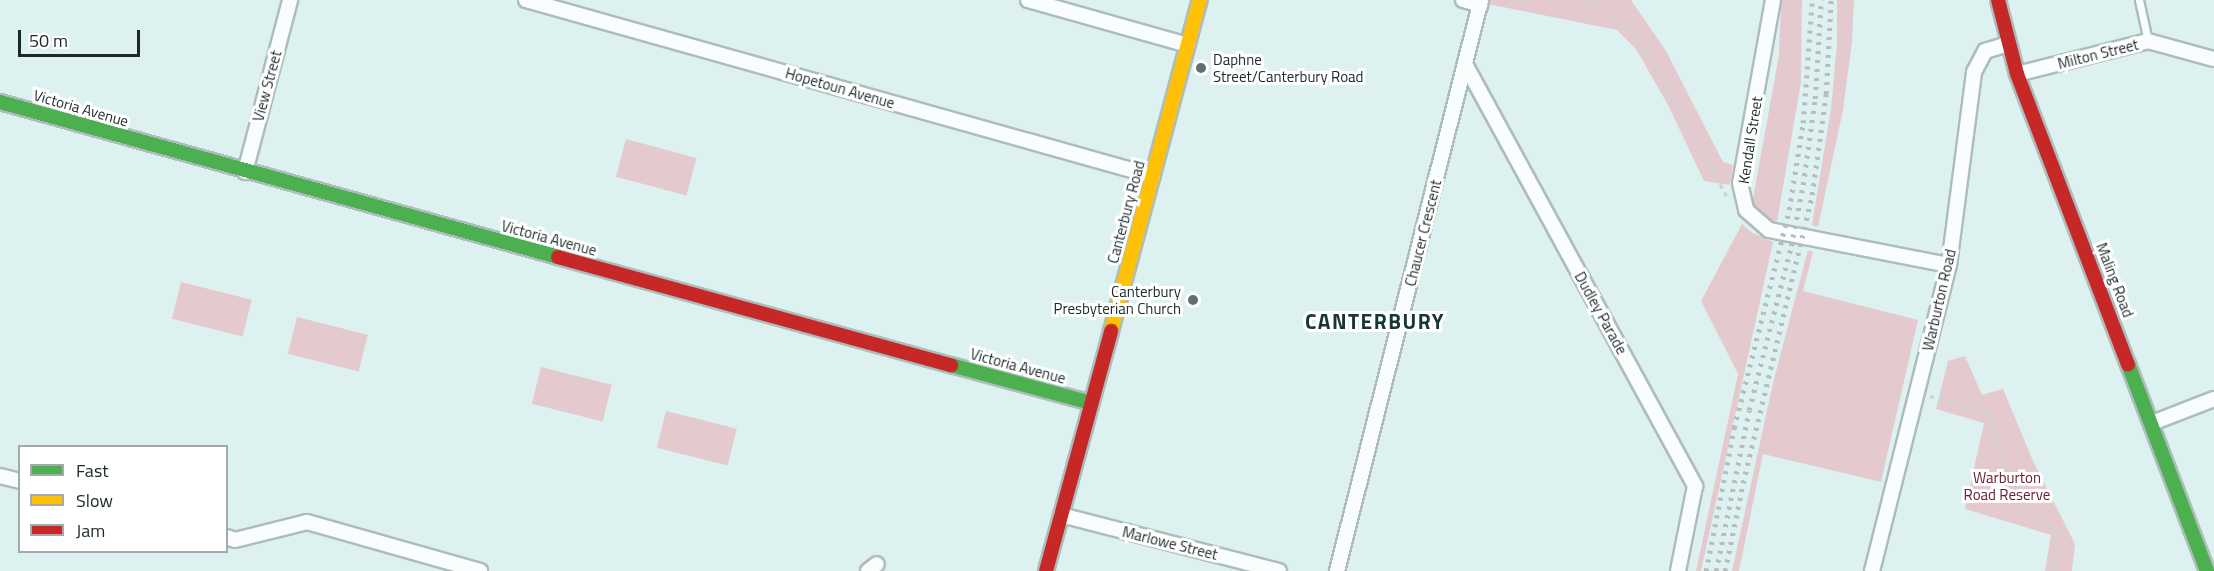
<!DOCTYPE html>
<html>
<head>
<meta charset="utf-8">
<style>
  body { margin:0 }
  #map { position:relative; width:2214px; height:571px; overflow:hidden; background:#ddf2f0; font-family:"Titillium Web",sans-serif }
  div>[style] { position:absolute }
  .green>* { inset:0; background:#e4cacf; transform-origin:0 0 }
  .path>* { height:3px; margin-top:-1.5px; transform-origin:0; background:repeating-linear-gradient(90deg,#ccd3d1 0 4.5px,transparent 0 9px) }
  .roads { filter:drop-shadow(2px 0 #adbdbb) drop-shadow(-2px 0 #adbdbb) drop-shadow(0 2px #adbdbb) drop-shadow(0 -2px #adbdbb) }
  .lane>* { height:7px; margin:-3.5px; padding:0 3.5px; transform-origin:3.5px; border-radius:3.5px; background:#fafdfd }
  .street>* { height:14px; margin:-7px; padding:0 7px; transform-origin:7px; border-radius:7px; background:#fafdfd }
  .fast>* { height:14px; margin:-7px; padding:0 7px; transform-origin:7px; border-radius:7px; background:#4caf50 }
  .slow>* { height:14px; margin:-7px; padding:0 7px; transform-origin:7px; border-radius:7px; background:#ffc107 }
  .jam>* { height:14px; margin:-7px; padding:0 7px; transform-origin:7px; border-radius:7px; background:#c62828 }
  .rail>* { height:4.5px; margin-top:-2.25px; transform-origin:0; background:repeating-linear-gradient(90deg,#b7bcbc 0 3px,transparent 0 9px) }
  .dots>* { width:16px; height:16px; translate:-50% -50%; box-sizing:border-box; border:3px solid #fff; border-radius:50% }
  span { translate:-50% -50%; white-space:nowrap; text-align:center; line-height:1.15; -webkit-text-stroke:6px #fff; paint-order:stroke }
  .street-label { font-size:15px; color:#1b2928 }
  .poi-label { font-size:15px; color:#1b2928 }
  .left { translate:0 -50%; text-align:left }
  .right { translate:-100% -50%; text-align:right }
  .park-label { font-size:15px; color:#6a2034 }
  .district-label { font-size:21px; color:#173735; font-weight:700; letter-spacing:1.5px }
  .legend { position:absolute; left:18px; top:445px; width:210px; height:108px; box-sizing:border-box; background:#fff; border:2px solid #a4a9a9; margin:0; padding:8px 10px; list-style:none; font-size:18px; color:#1b2928 }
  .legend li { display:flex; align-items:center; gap:12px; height:30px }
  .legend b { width:30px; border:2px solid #a4a9a9 }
  .scale { position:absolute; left:18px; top:30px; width:122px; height:27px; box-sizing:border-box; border:3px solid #1b2928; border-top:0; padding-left:8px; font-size:18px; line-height:21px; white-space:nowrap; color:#1b2928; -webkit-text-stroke:4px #fff; paint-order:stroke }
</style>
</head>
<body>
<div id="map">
  <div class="green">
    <i style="clip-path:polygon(1490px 0,1631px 0,1666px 51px,1723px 162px,1733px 165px,1730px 185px,1704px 181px,1668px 105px,1636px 49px,1617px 30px,1488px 4px)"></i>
    <i style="clip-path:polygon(1781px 0,1802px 0,1801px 82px,1777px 222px,1767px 218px,1752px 204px,1779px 55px)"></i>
    <i style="clip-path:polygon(1837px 0,1854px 0,1852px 42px,1843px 110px,1818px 227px,1812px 225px,1831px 108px,1837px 44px)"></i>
    <i style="left:626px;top:139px;width:73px;height:39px;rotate:15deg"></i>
    <i style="clip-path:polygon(1742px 224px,1751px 232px,1773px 242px,1701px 571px,1696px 571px,1738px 374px,1701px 301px)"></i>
    <i style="clip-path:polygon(1808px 250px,1813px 252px,1803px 291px,1918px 320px,1881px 482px,1763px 454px,1739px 571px,1732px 571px,1773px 383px)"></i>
    <i style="left:181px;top:282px;width:73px;height:38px;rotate:14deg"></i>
    <i style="left:297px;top:317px;width:73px;height:38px;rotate:14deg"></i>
    <i style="clip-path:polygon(1965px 356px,1982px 395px,2003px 389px,2033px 461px,2075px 544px,2072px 571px,2045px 571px,2051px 535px,1965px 509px,1984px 423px,1936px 409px,1948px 361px)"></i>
    <i style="left:541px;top:367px;width:73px;height:38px;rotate:14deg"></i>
    <i style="left:666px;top:411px;width:73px;height:38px;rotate:14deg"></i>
  </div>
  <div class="path">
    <i style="left:1589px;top:0;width:56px;rotate:38.5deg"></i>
    <i style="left:1633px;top:35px;width:20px;rotate:49deg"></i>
    <i style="left:1646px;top:50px;width:168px;rotate:61.1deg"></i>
    <i style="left:1714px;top:170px;width:12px;rotate:14deg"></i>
    <i style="left:1930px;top:396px;width:60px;rotate:15.4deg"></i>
    <i style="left:1988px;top:412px;width:69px;rotate:72.3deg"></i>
    <i style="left:2009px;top:478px;width:44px;rotate:53.4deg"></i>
    <i style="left:2035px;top:513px;width:30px;rotate:41deg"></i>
    <i style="left:2058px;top:533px;width:38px;rotate:97deg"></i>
  </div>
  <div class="roads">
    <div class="lane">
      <i style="left:2139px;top:0;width:42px;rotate:77.6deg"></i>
    </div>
    <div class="street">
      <i style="left:526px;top:0;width:651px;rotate:15.68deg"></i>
      <i style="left:1028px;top:0;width:166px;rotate:15.7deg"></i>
      <i style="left:1463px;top:0;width:18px;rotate:16deg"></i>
      <i style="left:1773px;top:0;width:186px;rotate:100.2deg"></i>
      <i style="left:1740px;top:183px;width:28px;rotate:77deg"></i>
      <i style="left:1746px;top:210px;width:30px;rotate:41deg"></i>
      <i style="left:1769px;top:230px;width:183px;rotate:11deg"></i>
      <i style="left:1465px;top:64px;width:481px;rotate:61.4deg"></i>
      <i style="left:1695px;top:486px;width:87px;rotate:101.3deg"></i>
      <i style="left:2017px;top:74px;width:135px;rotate:-14.1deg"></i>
      <i style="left:2148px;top:41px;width:68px;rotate:15.3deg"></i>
      <i style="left:245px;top:172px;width:178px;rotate:-75.3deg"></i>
      <i style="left:2152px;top:423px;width:66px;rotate:-21.2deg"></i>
      <i style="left:0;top:476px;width:21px;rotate:14deg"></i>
      <i style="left:1061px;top:515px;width:225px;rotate:14.4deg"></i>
      <i style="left:226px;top:537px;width:9px;rotate:18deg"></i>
      <i style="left:235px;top:540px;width:74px;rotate:-14deg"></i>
      <i style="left:307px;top:522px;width:180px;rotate:15.8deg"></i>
      <i style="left:868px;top:571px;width:11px;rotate:-38deg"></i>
      <i style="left:1337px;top:571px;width:589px;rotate:-75.85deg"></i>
      <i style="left:1872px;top:571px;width:316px;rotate:-75.9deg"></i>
      <i style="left:1949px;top:265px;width:195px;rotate:-82.6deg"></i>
      <i style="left:1974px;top:72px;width:24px;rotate:-62deg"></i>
      <i style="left:1985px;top:51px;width:24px;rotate:-17deg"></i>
    </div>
    <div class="fast">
      <i style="left:0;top:102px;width:579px;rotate:15.52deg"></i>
      <i style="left:2128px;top:364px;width:222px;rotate:69.1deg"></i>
      <i style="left:951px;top:365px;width:145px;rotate:15.2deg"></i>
    </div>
    <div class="slow">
      <i style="left:1111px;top:331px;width:343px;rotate:-75deg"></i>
    </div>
    <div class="jam">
      <i style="left:1998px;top:0;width:76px;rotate:75.6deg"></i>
      <i style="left:2017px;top:74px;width:311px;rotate:69.1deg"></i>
      <i style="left:558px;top:257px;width:408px;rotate:15.4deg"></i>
      <i style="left:1046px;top:571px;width:249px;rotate:-74.8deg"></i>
    </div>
  </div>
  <div class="rail">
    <i style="left:1706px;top:571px;width:146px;rotate:-78.9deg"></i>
    <i style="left:1734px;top:428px;width:225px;rotate:-75.8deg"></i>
    <i style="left:1789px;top:210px;width:88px;rotate:-80.9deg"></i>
    <i style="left:1803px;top:123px;width:123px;rotate:-85.8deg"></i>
    <i style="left:1716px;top:571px;width:164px;rotate:-78.4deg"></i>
    <i style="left:1749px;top:410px;width:169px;rotate:-75.6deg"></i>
    <i style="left:1791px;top:246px;width:62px;rotate:-78.9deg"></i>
    <i style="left:1803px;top:185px;width:87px;rotate:-82.1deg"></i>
    <i style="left:1815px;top:99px;width:99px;rotate:-86.5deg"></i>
    <i style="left:1725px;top:571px;width:90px;rotate:-78.4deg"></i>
    <i style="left:1743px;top:483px;width:296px;rotate:-76.5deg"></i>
    <i style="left:1812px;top:195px;width:102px;rotate:-82.1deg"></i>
    <i style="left:1826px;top:94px;width:94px;rotate:-87deg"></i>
  </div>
  <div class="dots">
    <i style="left:1201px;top:68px;background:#5f6f6e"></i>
    <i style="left:1193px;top:300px;background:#5f6f6e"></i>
  </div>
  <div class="street-label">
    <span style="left:2098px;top:54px;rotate:-14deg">Milton Street</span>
    <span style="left:267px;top:86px;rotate:-75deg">View Street</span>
    <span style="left:840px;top:88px;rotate:16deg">Hopetoun Avenue</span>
    <span style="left:81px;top:108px;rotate:16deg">Victoria Avenue</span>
    <span style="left:1750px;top:140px;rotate:-81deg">Kendall Street</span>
    <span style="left:1126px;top:212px;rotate:-75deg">Canterbury Road</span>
    <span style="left:1423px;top:233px;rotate:-76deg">Chaucer Crescent</span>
    <span style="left:549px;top:238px;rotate:15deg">Victoria Avenue</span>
    <span style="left:2115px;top:280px;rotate:69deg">Maling Road</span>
    <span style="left:1939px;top:300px;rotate:-77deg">Warburton Road</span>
    <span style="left:1601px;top:313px;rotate:61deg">Dudley Parade</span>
    <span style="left:1018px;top:366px;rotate:15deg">Victoria Avenue</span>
    <span style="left:1170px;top:543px;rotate:14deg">Marlowe Street</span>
  </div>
  <div class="poi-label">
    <span class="left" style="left:1213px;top:68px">Daphne<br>Street/Canterbury Road</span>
    <span class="right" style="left:1181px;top:300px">Canterbury<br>Presbyterian Church</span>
  </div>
  <div class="park-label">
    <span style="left:2007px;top:486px">Warburton<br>Road Reserve</span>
  </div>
  <div class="district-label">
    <span style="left:1375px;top:321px">CANTERBURY</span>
  </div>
  <ul class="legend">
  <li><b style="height:8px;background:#4caf50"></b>Fast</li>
  <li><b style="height:8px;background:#ffc107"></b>Slow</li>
  <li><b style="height:8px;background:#c62828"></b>Jam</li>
  </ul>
  <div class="scale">50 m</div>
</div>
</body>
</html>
